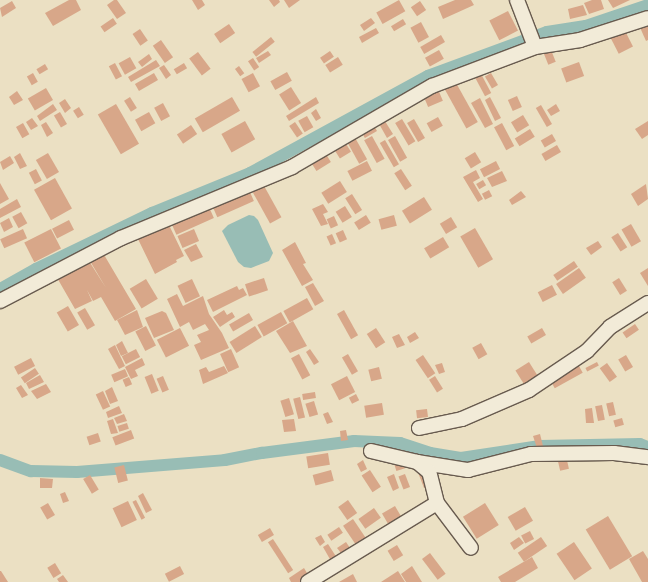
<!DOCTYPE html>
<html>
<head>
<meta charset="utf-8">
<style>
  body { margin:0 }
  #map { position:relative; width:648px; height:582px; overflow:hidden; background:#ebe0c3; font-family:"Sorts Mill Goudy",serif }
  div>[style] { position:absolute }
  .water>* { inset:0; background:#98bdb5 }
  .canal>* { height:12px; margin:-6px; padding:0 6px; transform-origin:6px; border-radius:6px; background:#98bdb5 }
  .building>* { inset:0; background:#d8a789; transform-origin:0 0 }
  .roads { filter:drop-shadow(1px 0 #685b4f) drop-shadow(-1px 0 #685b4f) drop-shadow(0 1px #685b4f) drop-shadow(0 -1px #685b4f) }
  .street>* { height:14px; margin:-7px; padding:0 7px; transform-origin:7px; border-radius:7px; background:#f2ebd8 }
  span { translate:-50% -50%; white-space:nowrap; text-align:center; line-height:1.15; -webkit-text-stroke:4px #f2ebd8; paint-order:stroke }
</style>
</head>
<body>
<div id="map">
  <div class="water">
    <i style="clip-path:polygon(249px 215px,254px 216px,258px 220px,273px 253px,269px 261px,251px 268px,244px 267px,238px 262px,222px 231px,228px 225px)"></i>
  </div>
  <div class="canal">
    <i style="left:0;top:289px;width:41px;rotate:-29.1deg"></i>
    <i style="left:36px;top:269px;width:129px;rotate:-25.8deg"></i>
    <i style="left:152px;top:213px;width:106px;rotate:-22.2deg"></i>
    <i style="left:250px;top:173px;width:203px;rotate:-28.6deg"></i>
    <i style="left:428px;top:76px;width:127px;rotate:-20.3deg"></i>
    <i style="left:547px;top:32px;width:39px;rotate:-9deg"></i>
    <i style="left:586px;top:26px;width:65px;rotate:-18.7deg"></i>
    <i style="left:0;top:460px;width:33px;rotate:20deg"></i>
    <i style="left:31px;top:471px;width:46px;rotate:1.2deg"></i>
    <i style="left:77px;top:472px;width:148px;rotate:-4.6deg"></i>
    <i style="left:225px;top:460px;width:38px;rotate:-11deg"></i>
    <i style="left:262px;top:453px;width:93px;rotate:-7.4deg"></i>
    <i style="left:354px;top:441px;width:46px;rotate:2.5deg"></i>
    <i style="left:400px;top:443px;width:32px;rotate:18deg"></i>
    <i style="left:430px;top:453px;width:31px;rotate:9deg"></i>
    <i style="left:461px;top:458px;width:80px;rotate:-8.6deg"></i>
    <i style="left:540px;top:446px;width:100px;rotate:-1.1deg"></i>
    <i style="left:640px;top:444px;width:9px;rotate:21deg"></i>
  </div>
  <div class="building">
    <i style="clip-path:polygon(69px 0,76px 0,81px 10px,53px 26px,45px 13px)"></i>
    <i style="clip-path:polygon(114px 0,117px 0,126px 13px,117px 19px,107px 5px)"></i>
    <i style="clip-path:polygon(192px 0,202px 0,205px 5px,198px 10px)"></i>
    <i style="clip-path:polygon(269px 0,279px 0,280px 2px,274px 7px)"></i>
    <i style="clip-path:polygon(284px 0,300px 0,289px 8px)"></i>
    <i style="left:399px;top:0;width:13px;height:26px;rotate:61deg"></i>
    <i style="clip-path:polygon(455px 0,471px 0,474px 5px,443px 19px,438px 7px)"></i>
    <i style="clip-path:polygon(592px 0,601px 0,604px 9px,589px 14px,584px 3px)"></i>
    <i style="clip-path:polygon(608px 0,630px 0,613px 8px)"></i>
    <i style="clip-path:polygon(12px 1px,16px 8px,2px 17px,0 8px)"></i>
    <i style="left:420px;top:1px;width:11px;height:11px;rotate:56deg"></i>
    <i style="clip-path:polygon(583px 5px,587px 15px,570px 19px,568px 9px)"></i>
    <i style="left:508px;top:11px;width:22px;height:21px;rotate:63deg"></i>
    <i style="left:113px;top:18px;width:7px;height:15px;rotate:56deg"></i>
    <i style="clip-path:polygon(371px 18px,375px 23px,364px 31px,360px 25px)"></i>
    <i style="left:403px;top:19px;width:6px;height:14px;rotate:59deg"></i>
    <i style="clip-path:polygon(648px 19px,648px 40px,646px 41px,638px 23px)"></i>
    <i style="left:421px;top:22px;width:17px;height:12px;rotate:62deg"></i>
    <i style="left:229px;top:24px;width:11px;height:18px;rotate:56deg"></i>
    <i style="left:623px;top:27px;width:22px;height:16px;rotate:63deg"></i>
    <i style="clip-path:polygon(376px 28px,379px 33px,362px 43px,359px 37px)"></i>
    <i style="left:140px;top:29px;width:14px;height:9px;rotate:56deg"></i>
    <i style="left:441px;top:35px;width:8px;height:24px;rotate:60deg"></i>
    <i style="left:271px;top:37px;width:6px;height:24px;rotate:51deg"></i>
    <i style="left:161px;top:40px;width:21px;height:10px;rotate:55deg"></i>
    <i style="left:549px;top:45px;width:18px;height:8px;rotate:68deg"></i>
    <i style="left:439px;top:50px;width:10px;height:16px;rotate:61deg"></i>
    <i style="clip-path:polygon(268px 51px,271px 55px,259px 63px,256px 58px)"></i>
    <i style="left:330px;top:51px;width:7px;height:12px;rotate:56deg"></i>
    <i style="left:198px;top:52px;width:21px;height:11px;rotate:53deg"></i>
    <i style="clip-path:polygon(149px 54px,152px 59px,142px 67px,138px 62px)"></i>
    <i style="left:130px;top:57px;width:13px;height:13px;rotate:61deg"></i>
    <i style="left:338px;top:57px;width:9px;height:15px;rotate:58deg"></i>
    <i style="left:253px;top:58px;width:11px;height:6px;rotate:56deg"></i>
    <i style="clip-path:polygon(156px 60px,160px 66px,131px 82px,128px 77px)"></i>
    <i style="left:579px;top:62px;width:15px;height:19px;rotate:70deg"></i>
    <i style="left:115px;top:63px;width:15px;height:7px;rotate:62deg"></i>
    <i style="left:184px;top:63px;width:6px;height:12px;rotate:59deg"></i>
    <i style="left:45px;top:64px;width:6px;height:10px;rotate:59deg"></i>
    <i style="clip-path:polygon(164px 65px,171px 75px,166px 79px,159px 68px)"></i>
    <i style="left:239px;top:66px;width:9px;height:5px;rotate:54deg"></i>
    <i style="left:479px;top:70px;width:26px;height:7px;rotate:62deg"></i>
    <i style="left:287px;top:72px;width:10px;height:19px;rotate:61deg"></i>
    <i style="left:33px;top:73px;width:10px;height:7px;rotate:61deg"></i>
    <i style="left:154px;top:73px;width:8px;height:22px;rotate:60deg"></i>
    <i style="left:253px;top:73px;width:15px;height:13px;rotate:62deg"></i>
    <i style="left:491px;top:73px;width:14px;height:7px;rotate:60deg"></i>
    <i style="left:455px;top:81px;width:47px;height:13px;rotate:61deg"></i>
    <i style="left:291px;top:87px;width:19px;height:14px;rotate:58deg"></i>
    <i style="left:437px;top:87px;width:15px;height:16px;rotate:67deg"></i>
    <i style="left:46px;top:88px;width:14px;height:21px;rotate:60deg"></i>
    <i style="clip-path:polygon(17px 91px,23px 100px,14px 105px,9px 97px)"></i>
    <i style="left:517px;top:96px;width:12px;height:10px;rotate:66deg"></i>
    <i style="left:130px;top:97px;width:13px;height:7px;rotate:58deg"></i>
    <i style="left:232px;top:97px;width:16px;height:43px;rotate:60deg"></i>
    <i style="clip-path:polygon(316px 97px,319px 103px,289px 121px,286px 116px)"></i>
    <i style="clip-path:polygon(490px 97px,501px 118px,495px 121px,485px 100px)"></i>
    <i style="clip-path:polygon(480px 98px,493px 124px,485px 128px,471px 103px)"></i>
    <i style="clip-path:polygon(65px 99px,71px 108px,65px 113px,59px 103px)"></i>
    <i style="left:163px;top:103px;width:15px;height:10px;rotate:62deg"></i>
    <i style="clip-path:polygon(53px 104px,57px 110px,40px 121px,37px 116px)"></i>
    <i style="left:116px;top:104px;width:46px;height:21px;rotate:60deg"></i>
    <i style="clip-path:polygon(556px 104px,560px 111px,551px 116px,547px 110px)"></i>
    <i style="left:541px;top:105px;width:22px;height:6px;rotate:60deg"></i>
    <i style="left:79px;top:107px;width:9px;height:7px;rotate:58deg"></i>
    <i style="clip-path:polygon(316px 109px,321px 118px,316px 121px,311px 113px)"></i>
    <i style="left:60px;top:112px;width:14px;height:7px;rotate:60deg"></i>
    <i style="left:149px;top:112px;width:13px;height:16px;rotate:61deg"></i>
    <i style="left:523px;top:115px;width:12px;height:14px;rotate:59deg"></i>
    <i style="left:307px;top:116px;width:13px;height:10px;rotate:61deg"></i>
    <i style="left:438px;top:117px;width:10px;height:13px;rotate:61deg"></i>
    <i style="clip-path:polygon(32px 118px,38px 126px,31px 130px,26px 122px)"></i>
    <i style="clip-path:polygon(383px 118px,393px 134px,387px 138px,378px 122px)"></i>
    <i style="left:402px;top:119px;width:26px;height:8px;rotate:59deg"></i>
    <i style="left:414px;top:119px;width:22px;height:8px;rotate:60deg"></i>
    <i style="left:245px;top:121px;width:21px;height:27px;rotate:61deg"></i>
    <i style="clip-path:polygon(648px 121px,648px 135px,642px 139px,635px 129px)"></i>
    <i style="clip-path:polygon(46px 122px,53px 133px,47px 137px,41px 125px)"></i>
    <i style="left:295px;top:122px;width:14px;height:7px;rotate:56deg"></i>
    <i style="left:23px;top:123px;width:13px;height:8px;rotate:61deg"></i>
    <i style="left:502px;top:123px;width:26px;height:9px;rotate:62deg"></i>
    <i style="left:373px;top:124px;width:8px;height:14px;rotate:60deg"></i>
    <i style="left:191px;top:125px;width:11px;height:17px;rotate:56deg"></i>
    <i style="left:530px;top:129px;width:9px;height:18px;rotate:58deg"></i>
    <i style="left:353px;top:134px;width:29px;height:9px;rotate:61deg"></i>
    <i style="left:552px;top:134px;width:8px;height:13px;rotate:60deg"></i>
    <i style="left:372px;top:136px;width:26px;height:9px;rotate:61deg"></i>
    <i style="left:395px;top:136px;width:25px;height:8px;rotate:61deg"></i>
    <i style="left:343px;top:139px;width:15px;height:13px;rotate:58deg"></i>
    <i style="left:385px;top:140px;width:28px;height:6px;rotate:60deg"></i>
    <i style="left:557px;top:145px;width:8px;height:18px;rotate:60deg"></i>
    <i style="left:324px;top:151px;width:13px;height:17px;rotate:58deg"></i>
    <i style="left:475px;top:152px;width:12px;height:12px;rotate:59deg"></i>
    <i style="clip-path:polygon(20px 153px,27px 166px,20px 169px,14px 157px)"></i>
    <i style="left:48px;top:153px;width:22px;height:14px;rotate:60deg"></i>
    <i style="clip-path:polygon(10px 156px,14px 163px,3px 170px,0 162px)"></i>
    <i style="left:367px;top:161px;width:11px;height:22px;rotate:63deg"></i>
    <i style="left:496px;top:161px;width:9px;height:18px;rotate:63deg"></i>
    <i style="left:36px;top:169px;width:13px;height:8px;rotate:63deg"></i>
    <i style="left:401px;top:169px;width:20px;height:8px;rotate:57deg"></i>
    <i style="clip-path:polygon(476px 170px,480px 178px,473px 182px,483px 199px,478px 202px,463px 177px)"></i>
    <i style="clip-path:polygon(502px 171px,507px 181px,492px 187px,487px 178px)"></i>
    <i style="left:55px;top:178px;width:35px;height:24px;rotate:61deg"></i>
    <i style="left:483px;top:180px;width:6px;height:8px;rotate:59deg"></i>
    <i style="left:340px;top:181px;width:13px;height:22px;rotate:58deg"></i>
    <i style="clip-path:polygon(0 183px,9px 199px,0 204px)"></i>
    <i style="left:263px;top:184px;width:38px;height:13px;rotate:61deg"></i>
    <i style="clip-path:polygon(646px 184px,648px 199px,638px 206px,631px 194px)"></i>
    <i style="left:249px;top:190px;width:12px;height:40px;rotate:66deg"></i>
    <i style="left:489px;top:190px;width:7px;height:8px;rotate:63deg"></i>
    <i style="clip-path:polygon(521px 191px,526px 197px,512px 205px,509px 200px)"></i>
    <i style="left:352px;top:194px;width:19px;height:8px;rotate:58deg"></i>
    <i style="left:424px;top:197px;width:15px;height:26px;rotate:58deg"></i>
    <i style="clip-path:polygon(17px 199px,21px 207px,0 218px,0 209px)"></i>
    <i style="clip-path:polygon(323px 204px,328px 212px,323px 214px,328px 224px,321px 226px,312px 209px)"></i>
    <i style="left:345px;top:206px;width:13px;height:11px;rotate:58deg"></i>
    <i style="left:209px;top:207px;width:12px;height:41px;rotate:66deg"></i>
    <i style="left:21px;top:212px;width:13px;height:10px;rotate:61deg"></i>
    <i style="left:366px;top:215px;width:9px;height:14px;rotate:58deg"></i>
    <i style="left:394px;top:215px;width:11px;height:16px;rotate:75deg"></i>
    <i style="left:334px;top:216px;width:10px;height:8px;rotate:66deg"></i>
    <i style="left:451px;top:217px;width:12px;height:13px;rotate:59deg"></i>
    <i style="clip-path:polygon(9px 218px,13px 227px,4px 232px,0 223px)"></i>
    <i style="left:69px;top:220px;width:11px;height:19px;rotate:63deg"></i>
    <i style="clip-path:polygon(168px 223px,184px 256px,176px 260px,177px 262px,155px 274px,137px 237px)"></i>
    <i style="left:631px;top:224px;width:20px;height:11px;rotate:60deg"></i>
    <i style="left:475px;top:228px;width:36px;height:17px;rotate:60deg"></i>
    <i style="left:23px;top:229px;width:10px;height:25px;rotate:66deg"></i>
    <i style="left:51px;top:229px;width:22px;height:30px;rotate:63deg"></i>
    <i style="left:194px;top:229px;width:13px;height:18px;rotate:67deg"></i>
    <i style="left:343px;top:230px;width:10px;height:8px;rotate:66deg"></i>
    <i style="left:618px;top:233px;width:17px;height:8px;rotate:57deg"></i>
    <i style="left:332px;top:234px;width:10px;height:6px;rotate:66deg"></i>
    <i style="left:443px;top:237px;width:12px;height:22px;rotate:59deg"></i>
    <i style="clip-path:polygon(598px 241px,602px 247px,591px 255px,586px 248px)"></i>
    <i style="clip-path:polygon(295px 242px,306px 263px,303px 264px,313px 280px,302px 286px,282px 250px)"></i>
    <i style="clip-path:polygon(196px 244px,203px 257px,191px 262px,184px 250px)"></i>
    <i style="clip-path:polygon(103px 253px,136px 309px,115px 321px,101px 297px,93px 301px,87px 290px,92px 301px,75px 309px,56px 276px,89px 261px,106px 288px,90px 261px)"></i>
    <i style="left:574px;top:261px;width:7px;height:25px;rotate:56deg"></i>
    <i style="left:579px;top:268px;width:12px;height:28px;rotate:55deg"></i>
    <i style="clip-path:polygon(648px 268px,648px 286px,640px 273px)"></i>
    <i style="left:264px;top:278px;width:13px;height:20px;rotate:72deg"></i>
    <i style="left:619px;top:278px;width:15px;height:8px;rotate:58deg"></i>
    <i style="left:146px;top:279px;width:23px;height:19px;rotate:59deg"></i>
    <i style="left:192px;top:279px;width:19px;height:16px;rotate:65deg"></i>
    <i style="clip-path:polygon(313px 283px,324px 301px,315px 306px,305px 287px)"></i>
    <i style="left:552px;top:285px;width:11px;height:16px;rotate:63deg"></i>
    <i style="clip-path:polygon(237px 286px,239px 290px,243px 288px,247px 295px,213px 312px,207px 300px)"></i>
    <i style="clip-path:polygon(177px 294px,183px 306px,203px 296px,209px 314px,222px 333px,229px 348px,201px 360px,194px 345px,201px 342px,197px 335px,209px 330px,205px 324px,193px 330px,189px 322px,180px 327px,167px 299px)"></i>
    <i style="left:307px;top:298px;width:13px;height:27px;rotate:61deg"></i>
    <i style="left:68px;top:306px;width:22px;height:13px;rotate:60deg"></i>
    <i style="left:85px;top:308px;width:20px;height:9px;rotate:60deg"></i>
    <i style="clip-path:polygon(137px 310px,143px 327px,125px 335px,117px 320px)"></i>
    <i style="clip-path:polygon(224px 310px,227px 315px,232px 312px,235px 317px,220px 327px,213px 317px)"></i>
    <i style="left:344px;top:310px;width:29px;height:8px;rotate:61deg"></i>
    <i style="clip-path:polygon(162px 311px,166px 313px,174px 330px,154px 338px,145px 318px)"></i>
    <i style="left:281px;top:312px;width:13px;height:27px;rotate:61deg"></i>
    <i style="left:249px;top:313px;width:8px;height:23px;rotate:60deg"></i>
    <i style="clip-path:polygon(293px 321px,307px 346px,290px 353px,276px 331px)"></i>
    <i style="left:635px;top:324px;width:7px;height:15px;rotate:56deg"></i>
    <i style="left:146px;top:326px;width:22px;height:12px;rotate:63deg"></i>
    <i style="left:255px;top:326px;width:13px;height:30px;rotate:58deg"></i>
    <i style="left:180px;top:328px;width:20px;height:26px;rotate:63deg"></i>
    <i style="left:376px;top:328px;width:17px;height:11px;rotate:57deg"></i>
    <i style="left:542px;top:328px;width:8px;height:17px;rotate:60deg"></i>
    <i style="clip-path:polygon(415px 332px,419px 338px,410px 343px,407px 337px)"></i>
    <i style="clip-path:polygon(399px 334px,405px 345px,397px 348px,392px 337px)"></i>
    <i style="clip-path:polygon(122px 341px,128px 353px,121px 356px,116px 345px)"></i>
    <i style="left:481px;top:343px;width:13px;height:10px;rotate:61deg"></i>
    <i style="clip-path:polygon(115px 345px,125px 366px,119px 369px,108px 349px)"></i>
    <i style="left:136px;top:349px;width:9px;height:16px;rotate:63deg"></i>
    <i style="left:231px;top:349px;width:20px;height:12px;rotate:66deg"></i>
    <i style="clip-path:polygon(310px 349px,319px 362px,314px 365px,306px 352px)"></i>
    <i style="left:299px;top:354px;width:24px;height:9px;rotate:62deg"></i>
    <i style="left:348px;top:354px;width:20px;height:7px;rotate:60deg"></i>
    <i style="left:423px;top:355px;width:22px;height:9px;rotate:56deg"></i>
    <i style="left:626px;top:355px;width:14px;height:9px;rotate:60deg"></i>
    <i style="left:574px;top:357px;width:18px;height:32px;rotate:61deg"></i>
    <i style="left:31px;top:358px;width:9px;height:19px;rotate:63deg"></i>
    <i style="clip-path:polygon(142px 358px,145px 365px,135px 370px,138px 376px,131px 379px,125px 367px)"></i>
    <i style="left:529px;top:362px;width:19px;height:16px;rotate:58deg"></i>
    <i style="left:597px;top:362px;width:4px;height:13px;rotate:63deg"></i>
    <i style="clip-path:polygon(442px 363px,445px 372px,439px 374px,435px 365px)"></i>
    <i style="left:607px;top:363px;width:17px;height:9px;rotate:54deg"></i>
    <i style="clip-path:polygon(224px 366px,228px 373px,203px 384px,199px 370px,206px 367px,209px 372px)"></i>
    <i style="left:379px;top:367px;width:12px;height:11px;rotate:76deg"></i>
    <i style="left:35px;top:368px;width:7px;height:17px;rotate:56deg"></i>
    <i style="left:125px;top:369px;width:8px;height:15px;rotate:67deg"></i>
    <i style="left:152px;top:374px;width:18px;height:8px;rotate:68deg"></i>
    <i style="clip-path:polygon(40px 375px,44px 382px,29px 389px,26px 383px)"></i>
    <i style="left:163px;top:376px;width:15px;height:7px;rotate:67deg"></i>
    <i style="left:347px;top:376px;width:18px;height:18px;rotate:63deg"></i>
    <i style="left:435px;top:376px;width:15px;height:7px;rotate:58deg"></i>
    <i style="left:129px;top:377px;width:8px;height:7px;rotate:67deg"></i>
    <i style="clip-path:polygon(46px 384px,51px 392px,37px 399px,31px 391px)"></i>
    <i style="clip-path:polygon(21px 385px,28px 395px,22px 398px,16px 388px)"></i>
    <i style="clip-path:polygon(112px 387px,118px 401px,110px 404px,105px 391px)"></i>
    <i style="left:103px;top:391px;width:17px;height:8px;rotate:65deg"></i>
    <i style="left:315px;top:392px;width:6px;height:13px;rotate:81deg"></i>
    <i style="left:356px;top:394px;width:7px;height:8px;rotate:63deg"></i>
    <i style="left:300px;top:397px;width:21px;height:7px;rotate:76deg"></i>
    <i style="left:289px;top:398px;width:17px;height:9px;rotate:73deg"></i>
    <i style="left:314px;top:401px;width:14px;height:9px;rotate:73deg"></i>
    <i style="left:613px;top:402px;width:13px;height:7px;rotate:77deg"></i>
    <i style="left:382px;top:403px;width:12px;height:18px;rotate:81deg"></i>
    <i style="left:602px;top:405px;width:15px;height:7px;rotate:79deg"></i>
    <i style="clip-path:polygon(119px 406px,122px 413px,108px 418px,106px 412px)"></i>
    <i style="clip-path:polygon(592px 408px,594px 423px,586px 423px,585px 409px)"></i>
    <i style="left:427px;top:409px;width:8px;height:11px;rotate:83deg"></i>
    <i style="clip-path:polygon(328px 412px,333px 422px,327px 424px,323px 414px)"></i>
    <i style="clip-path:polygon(124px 414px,127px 421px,117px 424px,114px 418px)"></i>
    <i style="left:622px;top:418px;width:7px;height:9px;rotate:74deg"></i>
    <i style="clip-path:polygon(113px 419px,118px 433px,111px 434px,107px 421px)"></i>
    <i style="clip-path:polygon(294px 419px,296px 431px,284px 432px,282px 420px)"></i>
    <i style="left:127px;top:423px;width:6px;height:10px;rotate:72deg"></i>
    <i style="left:131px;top:430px;width:9px;height:20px;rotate:69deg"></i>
    <i style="clip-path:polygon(346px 430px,348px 440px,341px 441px,340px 431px)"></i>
    <i style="left:98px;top:433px;width:9px;height:12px;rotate:72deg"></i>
    <i style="clip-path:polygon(540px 434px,543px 446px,537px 448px,533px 436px)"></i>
    <i style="left:400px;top:452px;width:17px;height:9px;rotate:73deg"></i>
    <i style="left:328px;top:453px;width:12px;height:22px;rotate:81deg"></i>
    <i style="left:566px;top:456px;width:13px;height:9px;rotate:77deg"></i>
    <i style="clip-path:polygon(363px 460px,367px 469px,361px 472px,357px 464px)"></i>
    <i style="clip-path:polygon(414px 462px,430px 485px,424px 488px)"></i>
    <i style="left:124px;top:465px;width:16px;height:10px;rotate:76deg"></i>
    <i style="left:331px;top:470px;width:11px;height:19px;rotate:75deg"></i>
    <i style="left:370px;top:470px;width:20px;height:10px;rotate:57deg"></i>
    <i style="clip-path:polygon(394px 474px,399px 488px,393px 491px,387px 477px)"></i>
    <i style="left:405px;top:474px;width:14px;height:7px;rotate:69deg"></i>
    <i style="left:90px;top:475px;width:17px;height:8px;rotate:59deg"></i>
    <i style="clip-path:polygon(40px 478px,53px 479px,52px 488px,40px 488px)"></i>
    <i style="clip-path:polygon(65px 492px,69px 501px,63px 503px,60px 494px)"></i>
    <i style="clip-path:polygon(143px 493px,152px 510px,146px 513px,138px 496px)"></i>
    <i style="left:136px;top:500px;width:20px;height:4px;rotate:63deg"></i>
    <i style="left:348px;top:500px;width:16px;height:12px;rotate:55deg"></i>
    <i style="left:128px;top:501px;width:21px;height:17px;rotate:65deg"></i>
    <i style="left:48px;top:503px;width:14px;height:9px;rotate:60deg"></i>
    <i style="left:485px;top:503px;width:26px;height:26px;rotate:58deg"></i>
    <i style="left:395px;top:506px;width:14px;height:15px;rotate:60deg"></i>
    <i style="left:525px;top:507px;width:16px;height:20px;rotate:60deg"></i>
    <i style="left:374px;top:508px;width:12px;height:19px;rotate:55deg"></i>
    <i style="left:608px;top:516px;width:47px;height:26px;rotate:59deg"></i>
    <i style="left:353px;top:519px;width:25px;height:12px;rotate:56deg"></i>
    <i style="left:339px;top:527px;width:7px;height:14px;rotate:56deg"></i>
    <i style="left:270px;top:528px;width:8px;height:14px;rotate:60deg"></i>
    <i style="left:530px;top:531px;width:9px;height:10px;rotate:63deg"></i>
    <i style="clip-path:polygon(321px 535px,325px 542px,320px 546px,315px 538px)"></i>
    <i style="clip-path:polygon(519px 537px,524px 543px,514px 550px,510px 543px)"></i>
    <i style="left:541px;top:537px;width:11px;height:28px;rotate:56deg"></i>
    <i style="left:273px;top:539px;width:37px;height:6px;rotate:57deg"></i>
    <i style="clip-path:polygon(346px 542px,350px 548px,341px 553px,337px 548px)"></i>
    <i style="left:574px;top:542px;width:32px;height:21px;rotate:56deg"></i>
    <i style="clip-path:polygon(328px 544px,337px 558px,331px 561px,323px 547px)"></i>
    <i style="left:397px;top:545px;width:12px;height:11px;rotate:59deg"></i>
    <i style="clip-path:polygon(643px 551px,648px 559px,648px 582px,642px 582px,629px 559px)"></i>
    <i style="left:430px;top:553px;width:26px;height:10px;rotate:53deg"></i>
    <i style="clip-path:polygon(532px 557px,538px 568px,515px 582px,501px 582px,498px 577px)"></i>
    <i style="left:55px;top:563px;width:12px;height:9px;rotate:59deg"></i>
    <i style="left:180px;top:566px;width:9px;height:17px;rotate:63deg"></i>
    <i style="clip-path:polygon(412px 566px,422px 582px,406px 582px,401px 574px)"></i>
    <i style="clip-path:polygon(304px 568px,310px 578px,304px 582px,291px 582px,289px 578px)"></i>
    <i style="clip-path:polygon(0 571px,1px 571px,8px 582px,0 582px)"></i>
    <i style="clip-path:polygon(398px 571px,405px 582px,381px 582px)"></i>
    <i style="clip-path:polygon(353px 574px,357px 582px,339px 582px)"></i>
    <i style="clip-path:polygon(63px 575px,68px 582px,59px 582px,57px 579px)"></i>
  </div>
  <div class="roads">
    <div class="street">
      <i style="left:517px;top:0;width:50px;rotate:69deg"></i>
      <i style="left:0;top:301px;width:136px;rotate:-27.5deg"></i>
      <i style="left:121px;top:238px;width:185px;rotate:-22.5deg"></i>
      <i style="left:292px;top:167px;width:162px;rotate:-30.1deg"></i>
      <i style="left:432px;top:86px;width:110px;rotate:-20.7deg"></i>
      <i style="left:535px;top:47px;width:46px;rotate:-8.8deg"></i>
      <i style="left:580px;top:40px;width:71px;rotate:-17.9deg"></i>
      <i style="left:419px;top:428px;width:44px;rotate:-11.8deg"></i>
      <i style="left:462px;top:419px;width:73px;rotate:-23.4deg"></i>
      <i style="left:529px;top:390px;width:70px;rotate:-33.9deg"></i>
      <i style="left:587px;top:351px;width:33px;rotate:-46deg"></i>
      <i style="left:610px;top:327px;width:45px;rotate:-32.3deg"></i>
      <i style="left:371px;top:451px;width:47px;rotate:13.4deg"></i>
      <i style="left:417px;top:462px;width:52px;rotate:8.9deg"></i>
      <i style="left:468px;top:470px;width:65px;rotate:-14.3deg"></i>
      <i style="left:531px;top:454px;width:83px;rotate:-0.7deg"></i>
      <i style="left:614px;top:453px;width:34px;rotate:7deg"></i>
      <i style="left:437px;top:503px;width:56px;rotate:52.9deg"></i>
      <i style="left:308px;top:582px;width:151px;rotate:-31.5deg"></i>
      <i style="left:437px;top:503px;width:32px;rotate:-104deg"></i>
      <i style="left:429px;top:472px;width:16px;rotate:-140deg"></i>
    </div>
  </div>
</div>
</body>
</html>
